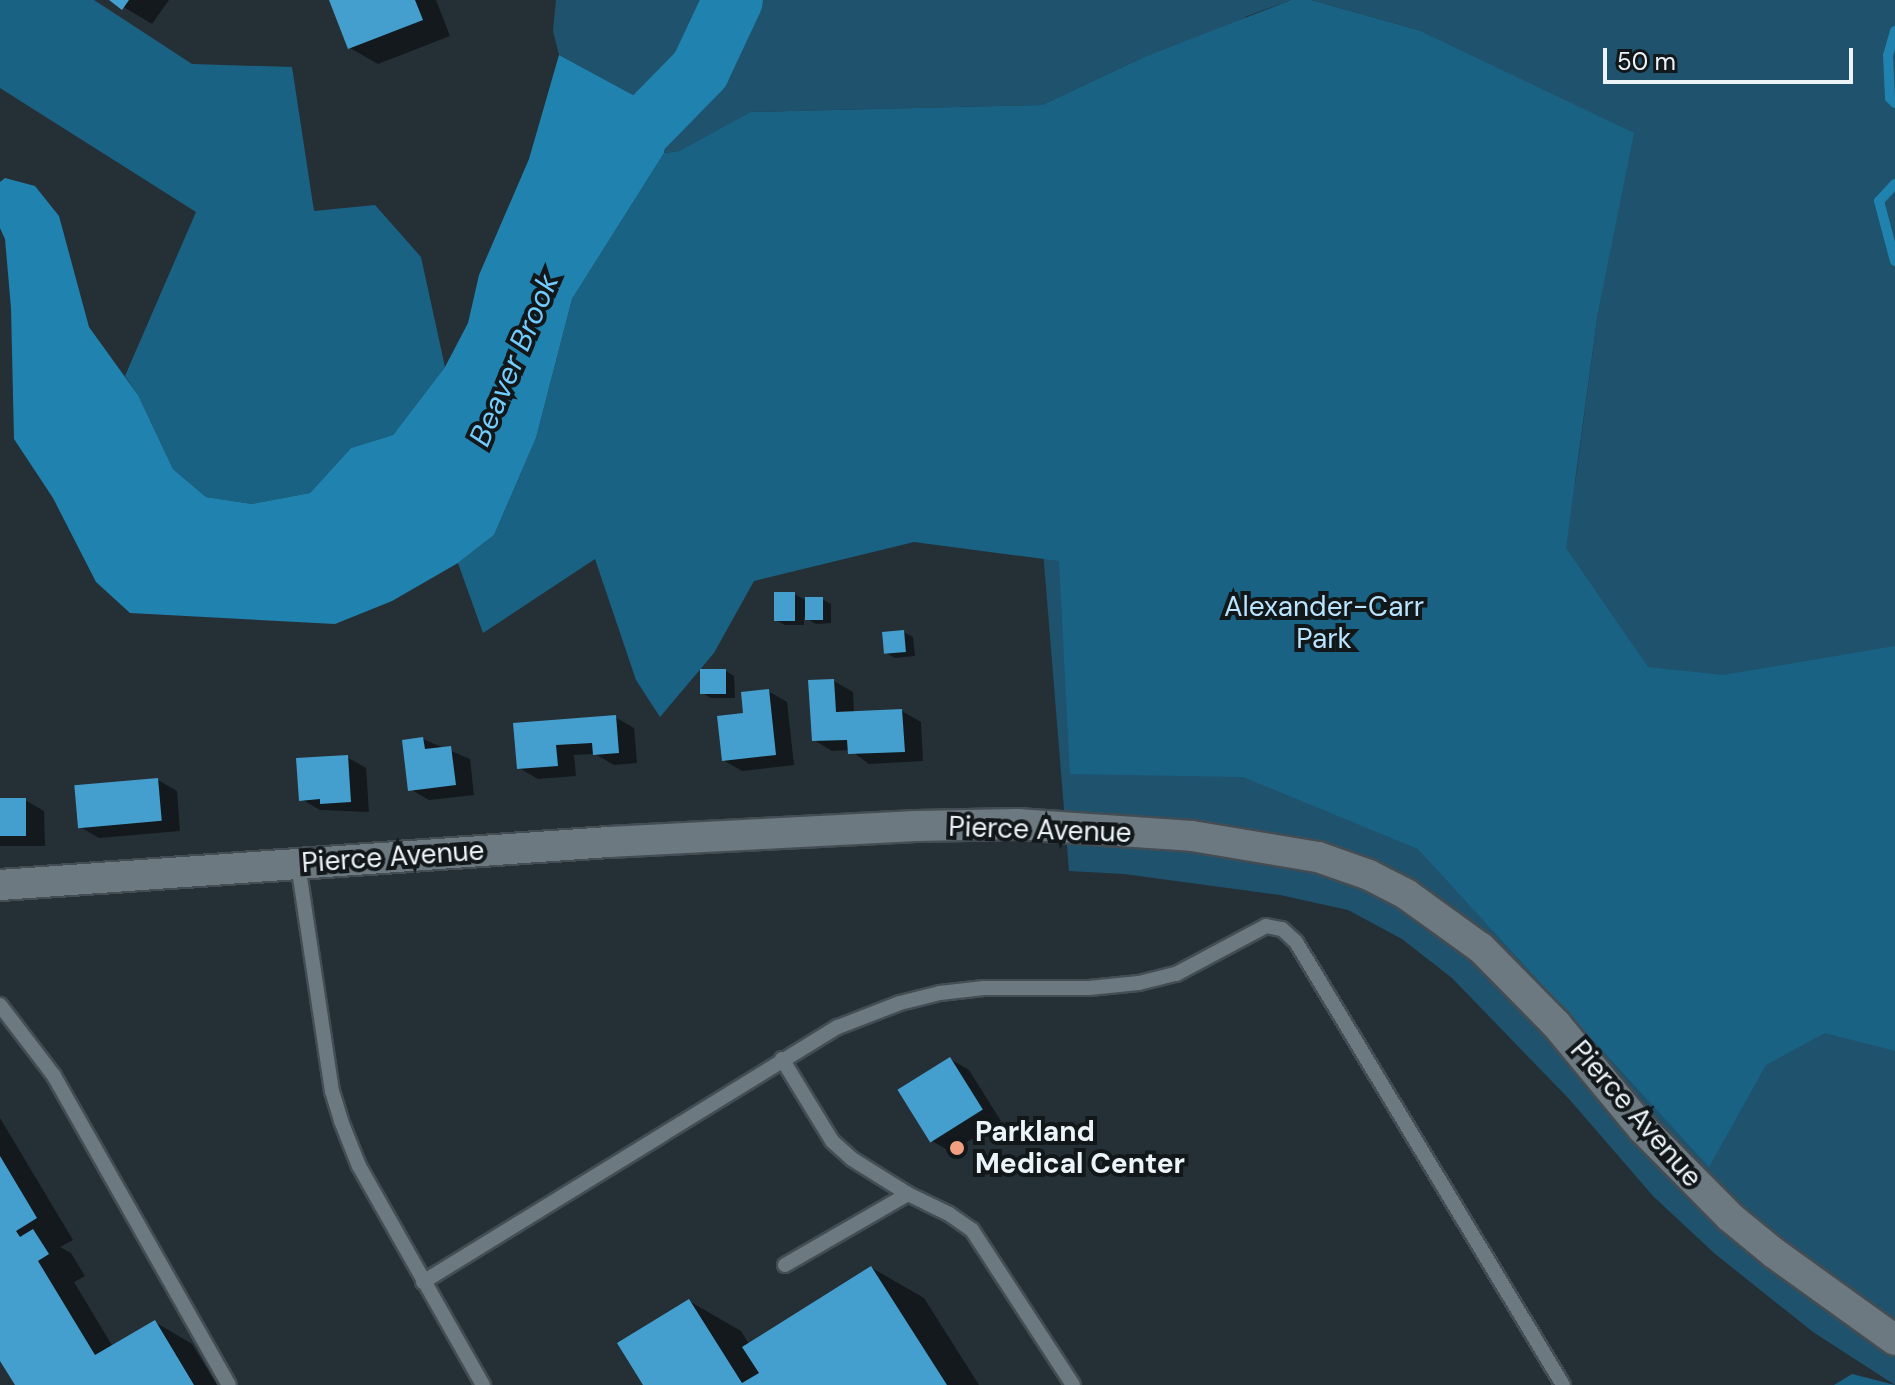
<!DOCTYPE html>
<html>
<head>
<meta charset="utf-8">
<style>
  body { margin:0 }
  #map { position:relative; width:1895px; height:1385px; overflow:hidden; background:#253036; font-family:"DM Sans",sans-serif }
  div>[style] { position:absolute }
  .green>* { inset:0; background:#1e526d }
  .forest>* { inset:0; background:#1a6284 }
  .water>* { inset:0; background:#2082af }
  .shadow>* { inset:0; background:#0007 }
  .stream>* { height:10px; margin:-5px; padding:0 5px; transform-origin:5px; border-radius:5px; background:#2082af }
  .river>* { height:60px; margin:-30px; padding:0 30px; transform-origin:30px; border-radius:30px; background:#2082af }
  .building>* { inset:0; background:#459fce; transform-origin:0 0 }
  .roads { filter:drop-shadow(2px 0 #434d53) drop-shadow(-2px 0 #434d53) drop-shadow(0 2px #434d53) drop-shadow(0 -2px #434d53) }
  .lane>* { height:14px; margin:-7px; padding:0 7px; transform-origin:7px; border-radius:7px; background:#6d7981 }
  .street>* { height:30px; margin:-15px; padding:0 15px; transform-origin:15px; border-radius:15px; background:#6d7981 }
  .dots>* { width:22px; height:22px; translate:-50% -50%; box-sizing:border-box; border:4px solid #12171a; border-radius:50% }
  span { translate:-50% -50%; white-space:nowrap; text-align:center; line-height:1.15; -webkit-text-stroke:8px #12171a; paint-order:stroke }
  .park-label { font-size:28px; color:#bae4fd }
  .street-label { font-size:28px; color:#edf4f9 }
  .poi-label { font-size:28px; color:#edf4f9; font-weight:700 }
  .left { translate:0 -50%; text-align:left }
  .water-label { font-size:30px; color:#72cdff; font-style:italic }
  .scale { position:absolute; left:1603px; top:48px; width:250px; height:36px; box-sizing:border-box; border:4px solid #edf4f9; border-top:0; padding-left:10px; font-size:24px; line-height:28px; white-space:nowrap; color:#edf4f9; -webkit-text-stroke:6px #12171a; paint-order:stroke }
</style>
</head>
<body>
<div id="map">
  <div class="green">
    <i style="clip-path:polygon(556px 0,1291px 0,1245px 17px,1575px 484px,1598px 312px,1418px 30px,1311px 0,1895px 0,1895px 1385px,1813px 1332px,1714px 1253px,1653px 1196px,1570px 1100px,1452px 978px,1402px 939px,1348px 910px,1280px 895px,1124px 874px,1069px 871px,1039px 501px,1142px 58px,1042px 105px,752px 112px,679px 151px,664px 153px,670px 115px,559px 55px,553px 31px)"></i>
  </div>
  <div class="forest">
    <i style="clip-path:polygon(0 0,94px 0,192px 64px,292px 67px,314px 211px,375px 205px,421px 257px,445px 367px,393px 435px,351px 448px,310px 493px,252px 504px,206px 497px,173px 469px,138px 395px,125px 376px,196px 212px,0 88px)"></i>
    <i style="clip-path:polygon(1291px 0,1311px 0,1418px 30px,1634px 133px,1598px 312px,1566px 548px,1648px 667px,1723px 675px,1895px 646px,1895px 1051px,1825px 1033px,1766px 1065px,1709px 1167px,1418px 849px,1243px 777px,1070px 774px,1059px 561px,914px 542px,754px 581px,714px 653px,660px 717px,636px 680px,595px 559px,483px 633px,458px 563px,494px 535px,536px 438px,572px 299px,664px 153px,679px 151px,751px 112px,1042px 105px,1142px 58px)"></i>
    <i style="clip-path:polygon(1852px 1374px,1895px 1385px,1834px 1385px)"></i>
  </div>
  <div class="water">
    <i style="clip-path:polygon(559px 55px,670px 115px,664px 153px,572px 299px,536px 438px,494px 535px,458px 563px,392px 601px,335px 624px,130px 613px,96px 582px,53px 498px,14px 439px,11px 308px,5px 239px,0 228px,0 182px,5px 178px,35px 186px,59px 216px,89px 327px,138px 395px,173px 469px,206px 497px,252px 504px,310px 493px,351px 448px,393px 435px,445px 367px,468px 323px,479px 275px,529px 159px)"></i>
  </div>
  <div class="shadow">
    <i style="clip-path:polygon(112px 0,169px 0,152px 24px)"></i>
    <i style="clip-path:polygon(331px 0,436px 0,450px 36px,378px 64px,350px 48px)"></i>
    <i style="clip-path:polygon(794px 594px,807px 601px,822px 599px,831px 604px,831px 623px,816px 624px,804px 617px,804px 625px,785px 625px,776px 620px)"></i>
    <i style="clip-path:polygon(904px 632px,913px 637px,915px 656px,895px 658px,886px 653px)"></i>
    <i style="clip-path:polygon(726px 671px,734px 676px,735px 698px,711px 698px,702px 693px)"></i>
    <i style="clip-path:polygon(834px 681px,853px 692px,854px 713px,902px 711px,921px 722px,923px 761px,869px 764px,850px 750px,832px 751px,814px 740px)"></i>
    <i style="clip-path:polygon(768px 691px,787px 702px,794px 765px,742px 771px,723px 760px,745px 715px)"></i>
    <i style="clip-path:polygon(615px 717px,634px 728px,637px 763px,614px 765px,595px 754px,574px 755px,576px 776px,538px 779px,519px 768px,515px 725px)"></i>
    <i style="clip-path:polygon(423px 739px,470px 759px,474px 795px,429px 800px,410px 789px)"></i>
    <i style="clip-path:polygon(347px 757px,366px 768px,369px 812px,320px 810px,301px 799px)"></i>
    <i style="clip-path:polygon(158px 780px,177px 791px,180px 831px,99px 838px,80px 827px)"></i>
    <i style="clip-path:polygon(25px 800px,44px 811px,45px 846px,0 846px,0 801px)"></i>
    <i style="clip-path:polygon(950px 1059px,969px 1070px,1001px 1121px,951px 1152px,932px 1141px)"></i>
    <i style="clip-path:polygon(0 1118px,73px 1240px,60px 1247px,71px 1253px,85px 1276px,74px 1282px,113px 1347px,155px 1322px,192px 1344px,217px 1385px,17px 1385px,0 1357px)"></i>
    <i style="clip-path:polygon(872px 1268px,924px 1298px,979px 1385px,646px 1385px,689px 1301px,741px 1331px,749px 1344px)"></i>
  </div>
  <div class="stream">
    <i style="left:1895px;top:31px;width:25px;rotate:106deg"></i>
    <i style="left:1888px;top:55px;width:43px;rotate:87.3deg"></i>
    <i style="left:1890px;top:98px;width:7px;rotate:45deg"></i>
    <i style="left:1895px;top:184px;width:23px;rotate:133deg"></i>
    <i style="left:1879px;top:201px;width:62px;rotate:75.1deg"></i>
  </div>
  <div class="river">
    <i style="left:603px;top:169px;width:139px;rotate:-45.6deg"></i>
    <i style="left:700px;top:70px;width:77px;rotate:-64.8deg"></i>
  </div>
  <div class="building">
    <i style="clip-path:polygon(109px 0,129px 0,122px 10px)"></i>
    <i style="clip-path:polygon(329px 0,415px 0,423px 20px,348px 49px)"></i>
    <i style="left:774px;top:592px;width:21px;height:29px"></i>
    <i style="left:805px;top:597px;width:18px;height:23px"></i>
    <i style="left:904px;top:630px;width:22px;height:22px;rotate:85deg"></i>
    <i style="left:700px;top:669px;width:26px;height:25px"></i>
    <i style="clip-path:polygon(834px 679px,836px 712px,902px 709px,905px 752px,848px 754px,847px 740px,812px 741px,808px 680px)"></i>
    <i style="clip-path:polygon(769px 689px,776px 755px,722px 761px,717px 716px,743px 713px,741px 692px)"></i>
    <i style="clip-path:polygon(616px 715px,619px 753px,593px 755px,592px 743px,556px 745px,558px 766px,517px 769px,513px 723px)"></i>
    <i style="clip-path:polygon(423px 737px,425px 749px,451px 746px,456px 785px,408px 791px,402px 740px)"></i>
    <i style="clip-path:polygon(348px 755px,351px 802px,320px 804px,320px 799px,299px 801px,296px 758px)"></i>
    <i style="left:158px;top:778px;width:43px;height:84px;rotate:85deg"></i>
    <i style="left:26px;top:798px;width:38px;height:26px;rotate:90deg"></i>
    <i style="left:950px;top:1057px;width:62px;height:62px;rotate:58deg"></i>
    <i style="clip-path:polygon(0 1156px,37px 1218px,16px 1231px,20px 1237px,33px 1229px,49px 1254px,38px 1261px,95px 1355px,155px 1320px,194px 1385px,15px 1385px,0 1361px)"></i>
    <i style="clip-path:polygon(871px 1266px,947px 1385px,643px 1385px,617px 1343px,689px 1299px,742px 1383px,759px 1373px,742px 1347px)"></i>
  </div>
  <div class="roads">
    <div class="lane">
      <i style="left:298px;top:864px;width:230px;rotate:81.5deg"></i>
      <i style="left:332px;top:1091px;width:31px;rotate:73deg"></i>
      <i style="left:341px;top:1121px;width:48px;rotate:68.2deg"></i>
      <i style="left:359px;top:1166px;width:252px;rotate:60.5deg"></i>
      <i style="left:0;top:1005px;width:89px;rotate:52.7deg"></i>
      <i style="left:54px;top:1076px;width:355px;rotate:60.5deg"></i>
      <i style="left:782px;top:1059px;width:96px;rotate:58.6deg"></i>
      <i style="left:832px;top:1141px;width:27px;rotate:42deg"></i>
      <i style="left:852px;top:1159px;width:66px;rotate:32deg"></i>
      <i style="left:908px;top:1194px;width:46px;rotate:26deg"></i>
      <i style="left:949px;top:1214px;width:28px;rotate:35deg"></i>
      <i style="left:972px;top:1230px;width:185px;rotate:56.9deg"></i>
      <i style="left:785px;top:1265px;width:142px;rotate:-30deg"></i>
      <i style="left:423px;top:1282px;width:487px;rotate:-31.6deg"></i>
      <i style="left:838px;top:1027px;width:66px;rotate:-21.2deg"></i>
      <i style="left:900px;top:1003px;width:41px;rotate:-14deg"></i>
      <i style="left:940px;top:993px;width:44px;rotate:-6.5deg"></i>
      <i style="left:984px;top:988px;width:105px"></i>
      <i style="left:1089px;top:988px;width:50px;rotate:-5.7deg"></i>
      <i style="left:1139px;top:983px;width:38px;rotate:-14deg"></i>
      <i style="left:1176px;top:974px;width:102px;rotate:-28.1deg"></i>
      <i style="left:1266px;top:926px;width:16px;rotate:11deg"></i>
      <i style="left:1282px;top:929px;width:19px;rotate:43deg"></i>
      <i style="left:1296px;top:942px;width:517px;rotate:58.92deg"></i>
    </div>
    <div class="street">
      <i style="left:0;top:885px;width:611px;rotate:-4.04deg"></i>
      <i style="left:609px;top:842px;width:307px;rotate:-3deg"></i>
      <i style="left:916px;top:826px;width:101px;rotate:-1.1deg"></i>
      <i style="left:1017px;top:824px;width:175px;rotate:3.9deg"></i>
      <i style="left:1192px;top:836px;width:128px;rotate:9.5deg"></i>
      <i style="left:1318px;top:857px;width:54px;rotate:19.4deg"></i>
      <i style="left:1369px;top:875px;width:42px;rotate:27.2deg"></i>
      <i style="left:1406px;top:894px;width:92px;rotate:35.8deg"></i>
      <i style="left:1481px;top:948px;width:107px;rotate:45.4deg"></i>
      <i style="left:1556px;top:1024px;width:136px;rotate:50.4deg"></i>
      <i style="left:1643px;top:1129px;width:124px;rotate:45.3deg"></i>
      <i style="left:1730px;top:1217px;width:57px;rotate:39.3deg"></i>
      <i style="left:1774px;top:1253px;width:149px;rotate:35.7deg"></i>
    </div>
  </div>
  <div class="dots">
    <i style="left:957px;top:1148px;background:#f2a07f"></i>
  </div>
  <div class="park-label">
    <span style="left:1324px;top:623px">Alexander-Carr<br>Park</span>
  </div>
  <div class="street-label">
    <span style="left:1040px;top:830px;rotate:2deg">Pierce Avenue</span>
    <span style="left:393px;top:857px;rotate:-4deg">Pierce Avenue</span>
    <span style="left:1636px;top:1114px;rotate:49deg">Pierce Avenue</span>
  </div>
  <div class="poi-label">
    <span class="left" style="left:975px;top:1148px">Parkland<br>Medical Center</span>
  </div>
  <div class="water-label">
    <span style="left:514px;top:360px;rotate:-67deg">Beaver Brook</span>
  </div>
  <div class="scale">50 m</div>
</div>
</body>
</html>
